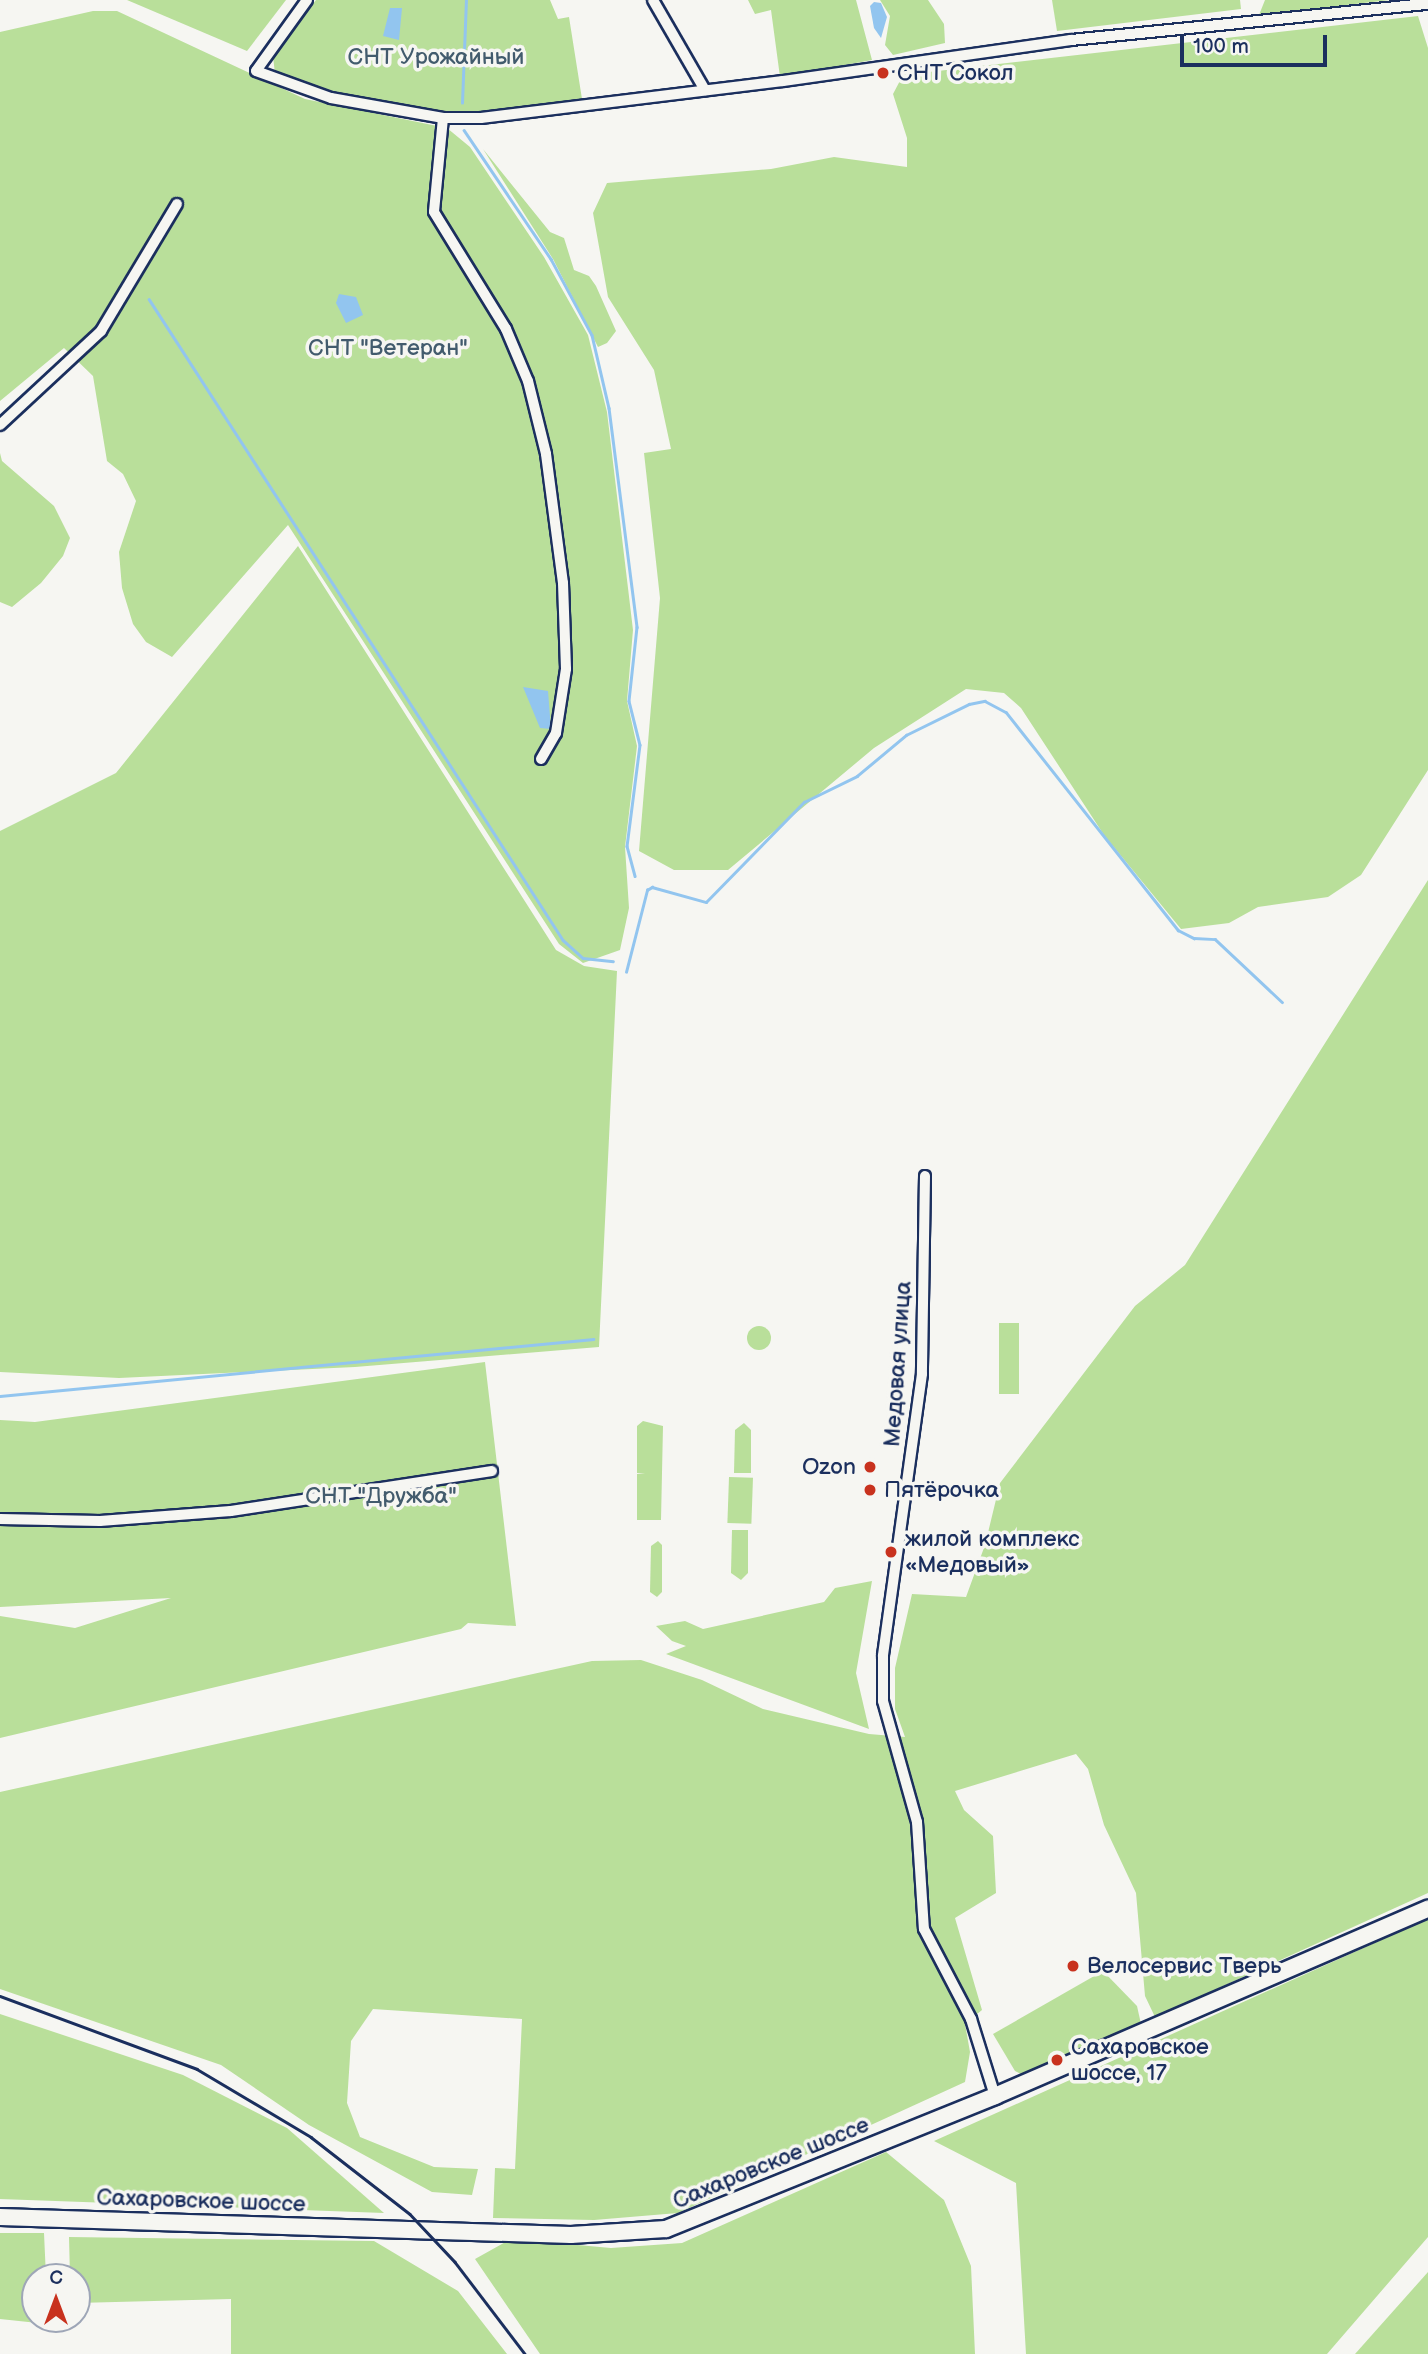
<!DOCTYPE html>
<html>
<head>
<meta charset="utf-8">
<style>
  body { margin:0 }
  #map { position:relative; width:1428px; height:2354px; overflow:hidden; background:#f6f6f2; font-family:"Balsamiq Sans",sans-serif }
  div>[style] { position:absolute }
  .green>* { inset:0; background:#b9df9a; transform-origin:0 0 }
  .round { border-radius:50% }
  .water>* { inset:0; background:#92c5ef }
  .stream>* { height:2.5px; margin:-1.25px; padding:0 1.25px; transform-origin:1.25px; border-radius:1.25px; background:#92c5ef }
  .roads { filter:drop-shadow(2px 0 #1b2f5e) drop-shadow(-2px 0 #1b2f5e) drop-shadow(0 2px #1b2f5e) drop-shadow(0 -2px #1b2f5e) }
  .street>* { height:10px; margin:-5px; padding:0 5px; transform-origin:5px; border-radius:5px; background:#f6f6f2 }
  .secondary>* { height:16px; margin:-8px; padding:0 8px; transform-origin:8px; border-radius:8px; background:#f6f6f2 }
  .rail>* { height:2.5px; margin:-1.25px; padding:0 1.25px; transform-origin:1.25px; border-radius:1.25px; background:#1b2f5e }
  .dots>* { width:19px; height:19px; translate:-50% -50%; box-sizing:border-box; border:4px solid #f6f6f2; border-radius:50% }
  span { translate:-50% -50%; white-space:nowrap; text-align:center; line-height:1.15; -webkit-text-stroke:7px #f6f6f2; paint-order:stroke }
  .park-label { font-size:23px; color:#425b6d }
  .poi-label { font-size:23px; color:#1b2f5e }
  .left { translate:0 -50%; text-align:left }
  .right { translate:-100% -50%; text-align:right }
  .street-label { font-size:23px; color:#1b2f5e }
  .north { position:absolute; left:21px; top:2263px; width:70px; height:70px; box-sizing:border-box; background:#f6f6f2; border:2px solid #9ea6b7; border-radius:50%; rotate:0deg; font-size:19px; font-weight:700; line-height:28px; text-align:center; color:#1b2f5e }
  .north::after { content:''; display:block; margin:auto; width:24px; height:32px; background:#c8321e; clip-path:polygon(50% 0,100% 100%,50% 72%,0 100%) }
  .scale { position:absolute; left:1180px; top:35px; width:147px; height:32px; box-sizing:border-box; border:4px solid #1b2f5e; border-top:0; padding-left:9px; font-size:21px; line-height:24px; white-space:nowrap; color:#1b2f5e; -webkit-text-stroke:5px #f6f6f2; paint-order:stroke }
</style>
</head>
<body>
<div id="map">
  <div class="green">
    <i style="clip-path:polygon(127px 0,286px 0,247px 51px)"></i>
    <i style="clip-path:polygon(316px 0,550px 0,558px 19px,569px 17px,582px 99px,447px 116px,332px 96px,275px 74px,273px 56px)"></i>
    <i style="clip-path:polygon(748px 0,856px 0,872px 60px,780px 77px,771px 10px,755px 14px)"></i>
    <i style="clip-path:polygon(880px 0,928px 0,944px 24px,945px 43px,893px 55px,885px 45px,890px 16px)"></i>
    <i style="clip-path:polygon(1052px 0,1240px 0,1241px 9px,1057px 31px)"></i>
    <i style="clip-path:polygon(1265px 0,1390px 0,1259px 15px)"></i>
    <i style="clip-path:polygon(93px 11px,117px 11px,305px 99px,447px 128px,470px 147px,544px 257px,588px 335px,607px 412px,633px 630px,627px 701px,637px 746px,625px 847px,629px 908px,620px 950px,583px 963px,559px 944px,288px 525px,172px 657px,146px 642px,133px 624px,122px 588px,119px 552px,136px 501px,123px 474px,107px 461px,93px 376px,64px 348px,0 401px,0 32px)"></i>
    <i style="clip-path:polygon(1418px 16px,1428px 48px,1428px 770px,1361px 875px,1328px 897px,1258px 907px,1229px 923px,1181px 929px,1104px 835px,1021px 708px,1004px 693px,966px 689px,874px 748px,728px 870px,674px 870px,639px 851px,660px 598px,644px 453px,671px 449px,654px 370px,608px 297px,593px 213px,607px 183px,771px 169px,834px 157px,907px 167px,907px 138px,893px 94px,903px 75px)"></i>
    <i style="clip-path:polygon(483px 149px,550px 232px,564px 238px,574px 270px,589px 276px,596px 286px,616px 331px,607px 343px,598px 347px,553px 259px)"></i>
    <i style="clip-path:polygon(0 453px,2px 461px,54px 506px,70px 538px,63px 556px,41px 583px,12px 607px,0 602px)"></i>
    <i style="clip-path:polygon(298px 546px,556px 950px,584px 966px,617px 971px,599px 1347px,355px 1367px,119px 1378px,0 1372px,0 831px,116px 773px)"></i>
    <i style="clip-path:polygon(1428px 880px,1428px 1893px,1155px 2017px,1145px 1996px,1136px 1893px,1104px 1825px,1088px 1769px,1076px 1754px,955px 1791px,964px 1810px,993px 1836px,996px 1893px,955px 1918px,982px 2010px,965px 2024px,970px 2052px,965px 2082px,678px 2213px,594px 2220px,493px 2218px,495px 2168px,515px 2169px,522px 2019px,373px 2009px,351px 2041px,347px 2103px,360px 2137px,434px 2167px,478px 2169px,472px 2195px,432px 2192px,309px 2125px,221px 2065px,0 1989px,0 1792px,592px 1661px,641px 1660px,702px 1680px,763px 1709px,869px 1734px,905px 1737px,895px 1709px,895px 1668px,912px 1594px,966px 1597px,985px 1545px,1000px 1483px,1135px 1306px,1185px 1265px)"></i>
    <i style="left:999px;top:1323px;width:20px;height:71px"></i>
    <i class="round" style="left:747px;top:1326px;width:24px;height:24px"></i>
    <i style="clip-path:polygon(485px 1362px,516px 1626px,468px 1623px,461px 1629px,0 1738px,0 1616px,75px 1628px,171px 1598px,0 1607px,0 1420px,35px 1422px)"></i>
    <i style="clip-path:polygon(643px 1421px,663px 1426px,661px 1520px,637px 1520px,637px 1474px,645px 1473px,637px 1473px,637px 1426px)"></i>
    <i style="clip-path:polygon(744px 1423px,751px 1430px,751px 1473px,734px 1473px,735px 1430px)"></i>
    <i style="left:729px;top:1477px;width:24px;height:46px;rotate:2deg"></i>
    <i style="clip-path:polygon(732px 1530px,748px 1530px,748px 1573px,741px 1580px,731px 1573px)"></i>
    <i style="clip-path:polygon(658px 1541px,662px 1545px,662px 1592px,657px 1597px,650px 1592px,651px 1546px)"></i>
    <i style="clip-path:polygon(872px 1581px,856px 1673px,869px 1729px,666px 1654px,686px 1646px,672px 1641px,656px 1626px,685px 1621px,703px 1629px,824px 1602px,835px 1588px)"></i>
    <i style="clip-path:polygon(1428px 1919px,1428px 2237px,1327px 2354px,1026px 2354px,1016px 2183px,934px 2141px)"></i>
    <i style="clip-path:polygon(1103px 1971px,1137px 2006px,1141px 2024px,1021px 2074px,1015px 2071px,993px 2034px)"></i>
    <i style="clip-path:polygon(0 2014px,183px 2075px,287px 2128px,384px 2213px,0 2199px)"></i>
    <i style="clip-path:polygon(886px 2152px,944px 2200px,971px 2266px,975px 2354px,540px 2354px,475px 2259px,511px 2239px,611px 2248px,682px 2243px)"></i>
    <i style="clip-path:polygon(0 2233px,44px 2233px,46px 2277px,35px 2277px,35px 2319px,47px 2319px,47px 2324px,0 2319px)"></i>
    <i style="clip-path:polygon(69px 2237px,374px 2241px,458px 2291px,507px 2354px,231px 2354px,231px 2299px,77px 2303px,77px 2277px,70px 2277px)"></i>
    <i style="clip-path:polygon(1428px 2272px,1428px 2354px,1355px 2354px)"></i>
  </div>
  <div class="water">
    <i style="clip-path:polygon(874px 2px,881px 3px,887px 17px,881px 38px,874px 28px,870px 6px)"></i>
    <i style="clip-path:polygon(390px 8px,402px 8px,399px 40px,383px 36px)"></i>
    <i style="clip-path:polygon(339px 294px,356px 297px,363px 315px,346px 323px,336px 303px)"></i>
    <i style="clip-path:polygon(523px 687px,548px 691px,551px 729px,540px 728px)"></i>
  </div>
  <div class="stream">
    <i style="left:462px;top:103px;width:103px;rotate:-87.8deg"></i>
    <i style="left:464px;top:130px;width:156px;rotate:56deg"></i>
    <i style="left:551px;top:259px;width:86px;rotate:61.7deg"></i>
    <i style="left:592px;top:335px;width:75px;rotate:76.9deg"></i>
    <i style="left:609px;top:408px;width:221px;rotate:82.7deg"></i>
    <i style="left:637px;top:627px;width:74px;rotate:96.2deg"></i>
    <i style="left:629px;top:701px;width:45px;rotate:76deg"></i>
    <i style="left:640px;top:745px;width:102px;rotate:97.3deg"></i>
    <i style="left:627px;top:846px;width:31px;rotate:75deg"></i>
    <i style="left:149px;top:299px;width:763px;rotate:57.14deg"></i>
    <i style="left:563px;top:940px;width:27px;rotate:42deg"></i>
    <i style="left:583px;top:958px;width:30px;rotate:6deg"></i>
    <i style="left:626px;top:972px;width:85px;rotate:-75.6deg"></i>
    <i style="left:647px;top:890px;width:6px;rotate:-31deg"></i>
    <i style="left:652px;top:887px;width:56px;rotate:15.5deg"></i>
    <i style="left:706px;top:902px;width:140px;rotate:-45.6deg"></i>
    <i style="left:804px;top:802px;width:59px;rotate:-26.1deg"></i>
    <i style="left:857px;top:776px;width:64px;rotate:-39.9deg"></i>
    <i style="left:906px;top:735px;width:70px;rotate:-26.2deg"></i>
    <i style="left:969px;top:704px;width:16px;rotate:-11deg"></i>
    <i style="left:985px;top:701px;width:24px;rotate:28deg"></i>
    <i style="left:1006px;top:712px;width:278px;rotate:51.7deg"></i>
    <i style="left:1178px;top:930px;width:18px;rotate:27deg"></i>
    <i style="left:1194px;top:938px;width:21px;rotate:3deg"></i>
    <i style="left:1215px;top:939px;width:92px;rotate:43.2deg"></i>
    <i style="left:0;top:1396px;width:596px;rotate:-5.49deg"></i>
  </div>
  <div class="roads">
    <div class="street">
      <i style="left:307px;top:0;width:87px;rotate:125.7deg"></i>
      <i style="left:256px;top:71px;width:80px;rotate:19.8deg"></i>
      <i style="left:331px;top:98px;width:114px;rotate:10.1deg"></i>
      <i style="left:443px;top:118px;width:38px"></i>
      <i style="left:481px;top:118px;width:304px;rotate:-7deg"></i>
      <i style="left:783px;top:81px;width:291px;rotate:-8.1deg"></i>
      <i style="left:1071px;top:40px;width:359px;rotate:-5.8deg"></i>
      <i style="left:653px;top:0;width:104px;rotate:60deg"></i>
      <i style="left:443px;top:118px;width:94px;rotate:95.5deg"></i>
      <i style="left:434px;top:212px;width:137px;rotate:58.4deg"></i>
      <i style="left:506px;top:329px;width:56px;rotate:67.1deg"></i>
      <i style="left:528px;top:381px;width:75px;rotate:76.1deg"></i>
      <i style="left:546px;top:454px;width:130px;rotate:82.5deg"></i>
      <i style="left:563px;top:583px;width:86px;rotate:88deg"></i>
      <i style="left:566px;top:669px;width:65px;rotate:98.9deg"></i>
      <i style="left:556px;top:733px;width:30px;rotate:120deg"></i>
      <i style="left:0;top:425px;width:138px;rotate:-42.9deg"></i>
      <i style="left:101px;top:331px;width:148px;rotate:-59.1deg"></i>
      <i style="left:925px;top:1176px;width:198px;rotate:90.9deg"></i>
      <i style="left:922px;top:1374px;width:285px;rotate:97.9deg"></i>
      <i style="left:883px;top:1656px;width:45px;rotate:90deg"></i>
      <i style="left:883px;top:1701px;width:126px;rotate:74.3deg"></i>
      <i style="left:917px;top:1822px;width:107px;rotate:86.3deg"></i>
      <i style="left:924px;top:1929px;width:102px;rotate:62.4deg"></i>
      <i style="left:971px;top:2019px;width:81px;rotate:72.7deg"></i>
      <i style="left:0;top:1519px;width:100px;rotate:1.1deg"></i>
      <i style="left:100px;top:1521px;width:131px;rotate:-4.4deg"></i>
      <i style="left:231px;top:1511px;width:264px;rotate:-8.7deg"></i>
    </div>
    <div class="secondary">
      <i style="left:0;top:2217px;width:571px;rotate:1.81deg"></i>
      <i style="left:571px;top:2235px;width:95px;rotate:-3.6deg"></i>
      <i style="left:666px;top:2229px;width:355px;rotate:-22deg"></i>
      <i style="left:995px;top:2096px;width:472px;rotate:-23.4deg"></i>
    </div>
  </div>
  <div class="rail">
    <i style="left:0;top:1996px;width:210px;rotate:20.3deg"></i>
    <i style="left:197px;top:2069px;width:133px;rotate:30.8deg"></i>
    <i style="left:311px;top:2137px;width:125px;rotate:37.9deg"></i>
    <i style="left:410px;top:2214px;width:66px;rotate:46.8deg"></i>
    <i style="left:455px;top:2262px;width:116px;rotate:52.7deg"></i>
  </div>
  <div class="dots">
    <i style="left:883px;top:73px;background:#c8321e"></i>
    <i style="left:870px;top:1467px;background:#c8321e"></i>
    <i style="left:870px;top:1490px;background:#c8321e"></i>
    <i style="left:891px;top:1552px;background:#c8321e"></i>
    <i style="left:1073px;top:1966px;background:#c8321e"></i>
    <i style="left:1057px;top:2060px;background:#c8321e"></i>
  </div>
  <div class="park-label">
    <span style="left:436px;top:57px">СНТ Урожайный</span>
    <span style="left:388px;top:348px">СНТ "Ветеран"</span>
    <span style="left:381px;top:1496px">СНТ "Дружба"</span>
  </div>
  <div class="poi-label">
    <span class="left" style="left:897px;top:73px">СНТ Сокол</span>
    <span class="right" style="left:856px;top:1467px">Ozon</span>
    <span class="left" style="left:884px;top:1490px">Пятёрочка</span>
    <span class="left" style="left:905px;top:1552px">жилой комплекс<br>«Медовый»</span>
    <span class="left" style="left:1087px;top:1966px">Велосервис Тверь</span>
    <span class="left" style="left:1071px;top:2060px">Сахаровское<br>шоссе, 17</span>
  </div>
  <div class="street-label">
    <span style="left:898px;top:1364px;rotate:-86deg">Медовая улица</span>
    <span style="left:771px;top:2163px;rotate:-22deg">Сахаровское шоссе</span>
    <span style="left:201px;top:2201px;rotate:2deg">Сахаровское шоссе</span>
  </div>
  <div class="north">С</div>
  <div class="scale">100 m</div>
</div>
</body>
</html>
